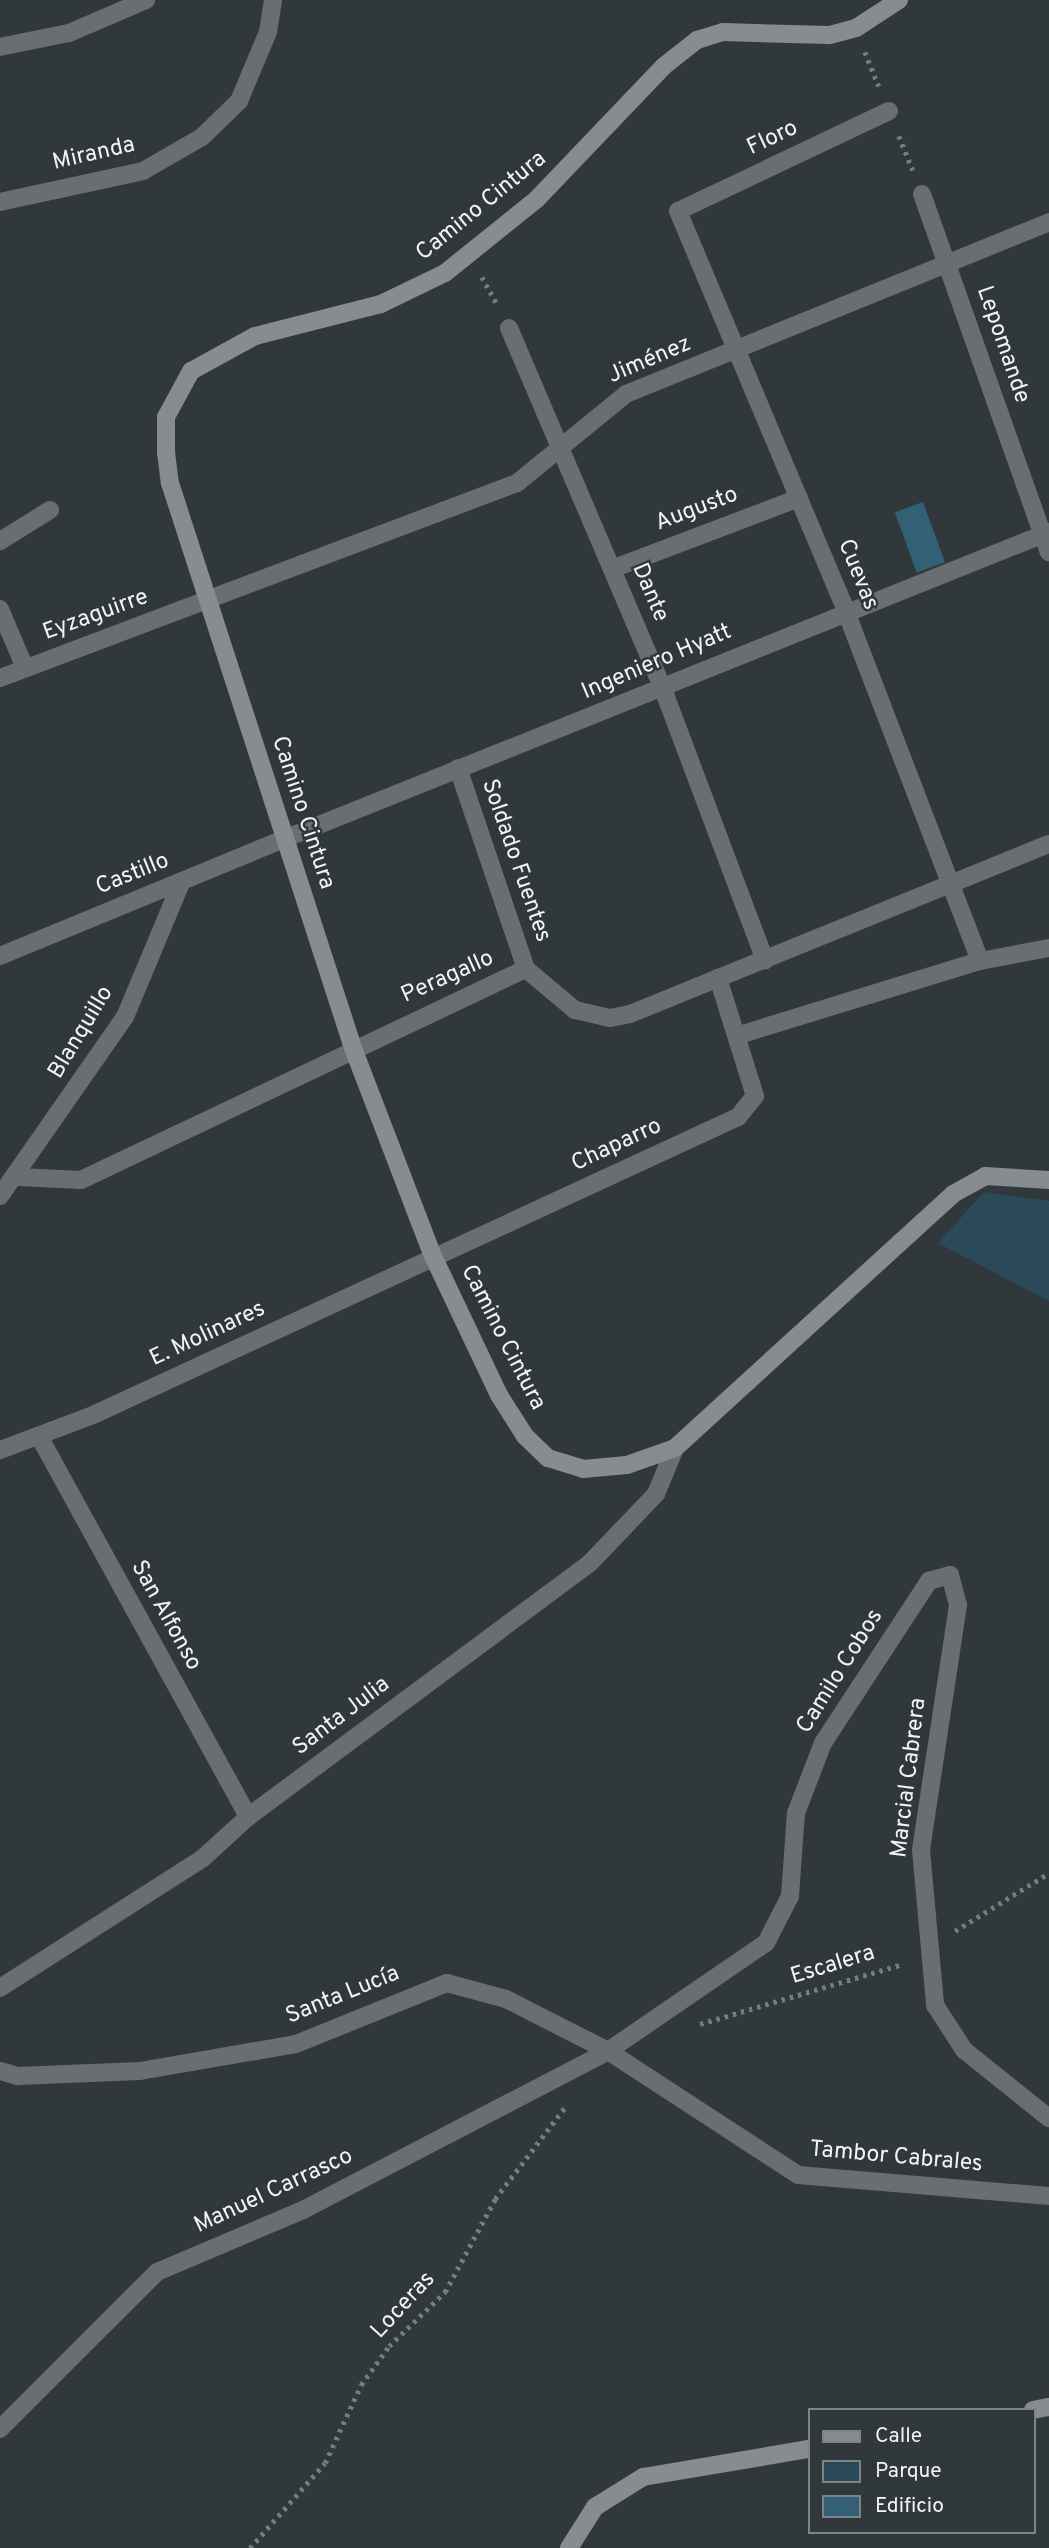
<!DOCTYPE html>
<html>
<head>
<meta charset="utf-8">
<style>
  body { margin:0 }
  #map { position:relative; width:1049px; height:2548px; overflow:hidden; background:#31383c; font-family:Overpass,sans-serif }
  div>[style] { position:absolute }
  .green>* { inset:0; background:#2b4a59 }
  .building>* { inset:0; background:#346075; transform-origin:0 0 }
  .path>* { height:4.5px; margin-top:-2.25px; transform-origin:0; background:repeating-linear-gradient(90deg,#757c7f 0 3.5px,transparent 0 8.5px) }
  .minor>* { height:18px; margin:-9px; padding:0 9px; transform-origin:9px; border-radius:9px; background:#6a6e70 }
  .tertiary>* { height:18px; margin:-9px; padding:0 9px; transform-origin:9px; border-radius:9px; background:#6a6e70 }
  .secondary>* { height:18px; margin:-9px; padding:0 9px; transform-origin:9px; border-radius:9px; background:#868c8f }
  span { translate:-50% -50%; white-space:nowrap; text-align:center; line-height:1.15; -webkit-text-stroke:5px #31383c; paint-order:stroke }
  .street-label { font-size:23px; color:#f0f5f7 }
  .legend { position:absolute; left:808px; top:2408px; width:228px; height:126px; box-sizing:border-box; background:#31383c; border:2px solid #7d8487; margin:0; padding:9px 12px; list-style:none; font-size:21px; color:#f0f5f7 }
  .legend li { display:flex; align-items:center; gap:14px; height:35px }
  .legend b { width:35px; border:2px solid #7d8487 }
</style>
</head>
<body>
<div id="map">
  <div class="green">
    <i style="clip-path:polygon(984px 1192px,1049px 1201px,1049px 1301px,938px 1243px)"></i>
  </div>
  <div class="building">
    <i style="left:923px;top:502px;width:64px;height:30px;rotate:70deg"></i>
  </div>
  <div class="path">
    <i style="left:865px;top:52px;width:37px;rotate:68deg"></i>
    <i style="left:899px;top:136px;width:37px;rotate:68deg"></i>
    <i style="left:482px;top:277px;width:33px;rotate:61deg"></i>
    <i style="left:955px;top:1931px;width:110px;rotate:-31.7deg"></i>
    <i style="left:700px;top:2024px;width:212px;rotate:-16.5deg"></i>
    <i style="left:250px;top:2548px;width:113px;rotate:-48.6deg"></i>
    <i style="left:325px;top:2463px;width:86px;rotate:-65.2deg"></i>
    <i style="left:361px;top:2385px;width:48px;rotate:-54.3deg"></i>
    <i style="left:389px;top:2346px;width:78px;rotate:-44deg"></i>
    <i style="left:445px;top:2292px;width:106px;rotate:-61.7deg"></i>
    <i style="left:495px;top:2199px;width:116px;rotate:-52.7deg"></i>
  </div>
  <div class="minor">
    <i style="left:889px;top:111px;width:233px;rotate:154.6deg"></i>
    <i style="left:678px;top:211px;width:432px;rotate:67.2deg"></i>
    <i style="left:845px;top:609px;width:377px;rotate:69deg"></i>
    <i style="left:922px;top:194px;width:380px;rotate:70.5deg"></i>
    <i style="left:0;top:202px;width:146px;rotate:-12.2deg"></i>
    <i style="left:143px;top:171px;width:68px;rotate:-30deg"></i>
    <i style="left:202px;top:137px;width:52px;rotate:-44.2deg"></i>
    <i style="left:239px;top:101px;width:75px;rotate:-67.2deg"></i>
    <i style="left:268px;top:32px;width:32px;rotate:-81deg"></i>
    <i style="left:509px;top:328px;width:392px;rotate:66.9deg"></i>
    <i style="left:663px;top:689px;width:290px;rotate:69.4deg"></i>
    <i style="left:0;top:541px;width:59px;rotate:-31.8deg"></i>
    <i style="left:612px;top:569px;width:200px;rotate:-20.8deg"></i>
    <i style="left:0;top:609px;width:64px;rotate:67deg"></i>
    <i style="left:0;top:678px;width:553px;rotate:-20.67deg"></i>
    <i style="left:517px;top:483px;width:141px;rotate:-39.2deg"></i>
    <i style="left:626px;top:394px;width:457px;rotate:-22.1deg"></i>
    <i style="left:458px;top:768px;width:212px;rotate:71.3deg"></i>
    <i style="left:0;top:956px;width:307px;rotate:-22.4deg"></i>
    <i style="left:739px;top:1035px;width:252px;rotate:-17.1deg"></i>
    <i style="left:980px;top:961px;width:70px;rotate:-10.7deg"></i>
    <i style="left:18px;top:1177px;width:63px;rotate:2.7deg"></i>
    <i style="left:81px;top:1180px;width:492px;rotate:-25.4deg"></i>
    <i style="left:526px;top:969px;width:64px;rotate:39.9deg"></i>
    <i style="left:575px;top:1010px;width:36px;rotate:13deg"></i>
    <i style="left:610px;top:1018px;width:20px;rotate:-11deg"></i>
    <i style="left:630px;top:1014px;width:452px;rotate:-22.1deg"></i>
    <i style="left:0;top:1196px;width:218px;rotate:-55.1deg"></i>
    <i style="left:125px;top:1017px;width:147px;rotate:-67.3deg"></i>
    <i style="left:40px;top:1438px;width:432px;rotate:61.2deg"></i>
    <i style="left:0;top:1450px;width:99px;rotate:-20.6deg"></i>
    <i style="left:93px;top:1415px;width:711px;rotate:-24.8deg"></i>
    <i style="left:738px;top:1117px;width:27px;rotate:-51deg"></i>
    <i style="left:755px;top:1096px;width:124px;rotate:-107.4deg"></i>
    <i style="left:0;top:1988px;width:241px;rotate:-32.6deg"></i>
    <i style="left:203px;top:1858px;width:61px;rotate:-42.3deg"></i>
    <i style="left:248px;top:1817px;width:425px;rotate:-36.6deg"></i>
    <i style="left:589px;top:1564px;width:97px;rotate:-46.3deg"></i>
    <i style="left:656px;top:1494px;width:50px;rotate:-67.6deg"></i>
    <i style="left:0;top:2071px;width:19px;rotate:16deg"></i>
    <i style="left:18px;top:2076px;width:122px;rotate:-2.3deg"></i>
    <i style="left:140px;top:2071px;width:158px;rotate:-9.8deg"></i>
    <i style="left:296px;top:2044px;width:163px;rotate:-22deg"></i>
    <i style="left:447px;top:1983px;width:61px;rotate:15.2deg"></i>
    <i style="left:506px;top:1999px;width:114px;rotate:27deg"></i>
    <i style="left:608px;top:2051px;width:227px;rotate:33.1deg"></i>
    <i style="left:798px;top:2175px;width:252px;rotate:4.8deg"></i>
    <i style="left:0;top:2429px;width:222px;rotate:-45deg"></i>
    <i style="left:157px;top:2272px;width:159px;rotate:-23deg"></i>
    <i style="left:303px;top:2210px;width:344px;rotate:-27.5deg"></i>
    <i style="left:608px;top:2051px;width:191px;rotate:-34.4deg"></i>
    <i style="left:766px;top:1943px;width:53px;rotate:-62.9deg"></i>
    <i style="left:790px;top:1896px;width:83px;rotate:-85.9deg"></i>
    <i style="left:796px;top:1813px;width:75px;rotate:-68.9deg"></i>
    <i style="left:823px;top:1743px;width:194px;rotate:-56.8deg"></i>
    <i style="left:929px;top:1581px;width:22px;rotate:-16deg"></i>
    <i style="left:950px;top:1575px;width:31px;rotate:75deg"></i>
    <i style="left:958px;top:1605px;width:248px;rotate:98.6deg"></i>
    <i style="left:921px;top:1850px;width:156px;rotate:84.8deg"></i>
    <i style="left:935px;top:2005px;width:54px;rotate:57.2deg"></i>
    <i style="left:964px;top:2050px;width:109px;rotate:38.7deg"></i>
  </div>
  <div class="tertiary">
    <i style="left:0;top:47px;width:70px;rotate:-11.5deg"></i>
    <i style="left:69px;top:33px;width:84px;rotate:-23.2deg"></i>
    <i style="left:284px;top:839px;width:824px;rotate:-21.87deg"></i>
  </div>
  <div class="secondary">
    <i style="left:899px;top:0;width:51px;rotate:146.9deg"></i>
    <i style="left:856px;top:28px;width:28px;rotate:165deg"></i>
    <i style="left:829px;top:35px;width:106px;rotate:-178.4deg"></i>
    <i style="left:723px;top:32px;width:27px;rotate:163deg"></i>
    <i style="left:697px;top:40px;width:42px;rotate:141.8deg"></i>
    <i style="left:664px;top:66px;width:184px;rotate:133.7deg"></i>
    <i style="left:537px;top:199px;width:118px;rotate:141.2deg"></i>
    <i style="left:445px;top:273px;width:71px;rotate:154.2deg"></i>
    <i style="left:381px;top:304px;width:130px;rotate:165.7deg"></i>
    <i style="left:255px;top:336px;width:73px;rotate:151.3deg"></i>
    <i style="left:191px;top:371px;width:52px;rotate:118.5deg"></i>
    <i style="left:166px;top:417px;width:35px;rotate:90deg"></i>
    <i style="left:166px;top:452px;width:31px;rotate:83deg"></i>
    <i style="left:170px;top:483px;width:594px;rotate:72.05deg"></i>
    <i style="left:353px;top:1048px;width:223px;rotate:69deg"></i>
    <i style="left:433px;top:1256px;width:154px;rotate:64.6deg"></i>
    <i style="left:499px;top:1395px;width:49px;rotate:57.6deg"></i>
    <i style="left:525px;top:1436px;width:32px;rotate:44deg"></i>
    <i style="left:548px;top:1458px;width:37px;rotate:17deg"></i>
    <i style="left:583px;top:1469px;width:44px;rotate:-5.2deg"></i>
    <i style="left:627px;top:1465px;width:51px;rotate:-19.5deg"></i>
    <i style="left:675px;top:1448px;width:377px;rotate:-42.4deg"></i>
    <i style="left:953px;top:1194px;width:37px;rotate:-29deg"></i>
    <i style="left:985px;top:1176px;width:64px;rotate:3.6deg"></i>
    <i style="left:1033px;top:2410px;width:16px;rotate:-11deg"></i>
    <i style="left:569px;top:2548px;width:49px;rotate:-57.6deg"></i>
    <i style="left:595px;top:2507px;width:57px;rotate:-32deg"></i>
    <i style="left:643px;top:2477px;width:168px;rotate:-9.6deg"></i>
  </div>
  <div class="street-label">
    <span style="left:773px;top:139px;rotate:-25deg">Floro</span>
    <span style="left:94px;top:155px;rotate:-13deg">Miranda</span>
    <span style="left:482px;top:207px;rotate:-39deg">Camino Cintura</span>
    <span style="left:1002px;top:345px;rotate:71deg">Lepomande</span>
    <span style="left:650px;top:361px;rotate:-23deg">Jiménez</span>
    <span style="left:697px;top:510px;rotate:-21deg">Augusto</span>
    <span style="left:857px;top:575px;rotate:68deg">Cuevas</span>
    <span style="left:649px;top:593px;rotate:67deg">Dante</span>
    <span style="left:96px;top:616px;rotate:-20deg">Eyzaguirre</span>
    <span style="left:657px;top:663px;rotate:-23deg">Ingeniero Hyatt</span>
    <span style="left:302px;top:813px;rotate:72deg">Camino Cintura</span>
    <span style="left:515px;top:861px;rotate:71deg">Soldado Fuentes</span>
    <span style="left:133px;top:875px;rotate:-22deg">Castillo</span>
    <span style="left:448px;top:978px;rotate:-24deg">Peragallo</span>
    <span style="left:82px;top:1033px;rotate:-59deg">Blanquillo</span>
    <span style="left:617px;top:1146px;rotate:-25deg">Chaparro</span>
    <span style="left:208px;top:1335px;rotate:-25deg">E. Molinares</span>
    <span style="left:502px;top:1338px;rotate:63deg">Camino Cintura</span>
    <span style="left:165px;top:1616px;rotate:61deg">San Alfonso</span>
    <span style="left:841px;top:1672px;rotate:-58deg">Camilo Cobos</span>
    <span style="left:342px;top:1717px;rotate:-37deg">Santa Julia</span>
    <span style="left:910px;top:1778px;rotate:-83deg">Marcial Cabrera</span>
    <span style="left:833px;top:1966px;rotate:-17deg">Escalera</span>
    <span style="left:343px;top:1996px;rotate:-22deg">Santa Lucía</span>
    <span style="left:896px;top:2158px;rotate:5deg">Tambor Cabrales</span>
    <span style="left:274px;top:2192px;rotate:-25deg">Manuel Carrasco</span>
    <span style="left:404px;top:2306px;rotate:-47deg">Loceras</span>
  </div>
  <ul class="legend">
  <li><b style="height:9px;background:#868c8f"></b>Calle</li>
  <li><b style="height:19px;background:#2b4a59"></b>Parque</li>
  <li><b style="height:19px;background:#346075"></b>Edificio</li>
  </ul>
</div>
</body>
</html>
